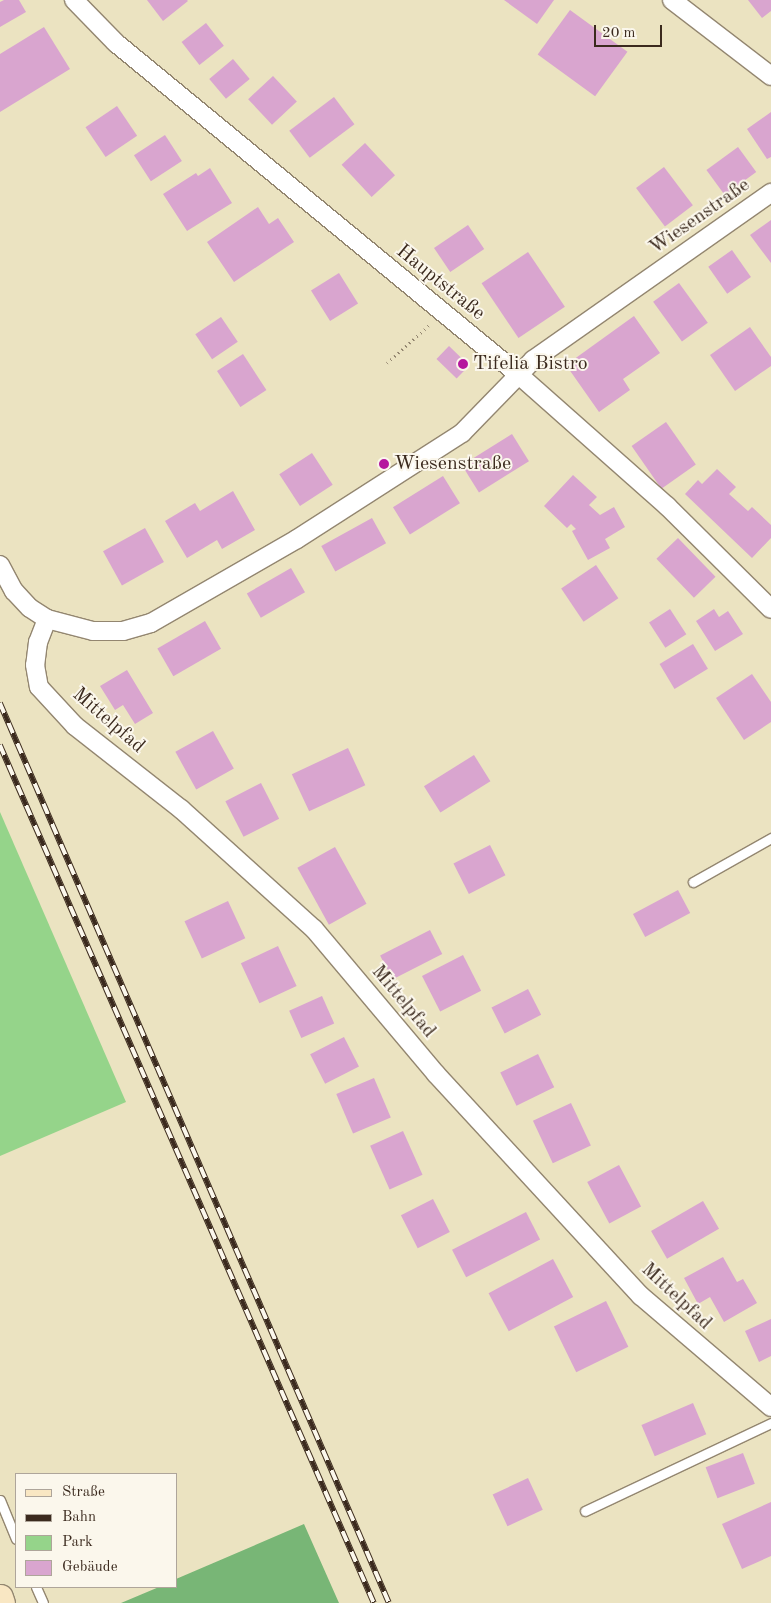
<!DOCTYPE html>
<html>
<head>
<meta charset="utf-8">
<style>
  body { margin:0 }
  #map { position:relative; width:771px; height:1603px; overflow:hidden; background:#ebe3c1; font-family:"Old Standard TT",serif }
  div>[style] { position:absolute }
  .green>* { inset:0; background:#95d48a }
  .forest>* { inset:0; background:#78b676 }
  .building>* { inset:0; background:#d9a5cf; transform-origin:0 0 }
  .path>* { height:3px; margin-top:-1.5px; transform-origin:0; background:repeating-linear-gradient(90deg,#938670 0 1px,transparent 0 5px) }
  .roads { filter:drop-shadow(1px 0 #938670) drop-shadow(-1px 0 #938670) drop-shadow(0 1px #938670) drop-shadow(0 -1px #938670) }
  .lane>* { height:9px; margin:-4.5px; padding:0 4.5px; transform-origin:4.5px; border-radius:4.5px; background:#fff }
  .street>* { height:18px; margin:-9px; padding:0 9px; transform-origin:9px; border-radius:9px; background:#fff }
  .secondary>* { height:25px; margin:-12.5px; padding:0 12.5px; transform-origin:12.5px; border-radius:12.5px; background:#f9e7c3 }
  .rail>* { height:5.5px; margin-top:-2.75px; transform-origin:0; background:repeating-linear-gradient(90deg,#fbf7ec 0 11px,#3b2a1e 0 22px); box-sizing:border-box; border-block:1px solid #3b2a1e }
  .dots>* { width:14px; height:14px; translate:-50% -50%; box-sizing:border-box; border:2px solid #fbf7ec; border-radius:50% }
  span { translate:-50% -50%; white-space:nowrap; text-align:center; line-height:1.15; -webkit-text-stroke:4px #fbf7ec; paint-order:stroke }
  .street-label { font-size:20px; color:#3b2a1e }
  .poi-label { font-size:20px; color:#3b2a1e }
  .left { translate:0 -50%; text-align:left }
  .legend { position:absolute; left:15px; top:1473px; width:162px; height:115px; box-sizing:border-box; background:#fbf7ec; border:1px solid #aea59a; margin:0; padding:6px 9px; list-style:none; font-size:15px; color:#3b2a1e }
  .legend li { display:flex; align-items:center; gap:10px; height:25px }
  .legend b { width:25px; border:1px solid #aea59a }
  .scale { position:absolute; left:594px; top:25px; width:68px; height:22px; box-sizing:border-box; border:2px solid #3b2a1e; border-top:0; padding-left:6px; font-size:15px; line-height:18px; white-space:nowrap; color:#3b2a1e; -webkit-text-stroke:4px #fbf7ec; paint-order:stroke }
</style>
</head>
<body>
<div id="map">
  <div class="green">
    <i style="clip-path:polygon(0 812px,126px 1102px,0 1156px)"></i>
  </div>
  <div class="forest">
    <i style="clip-path:polygon(304px 1524px,339px 1603px,121px 1603px,159px 1587px,176px 1587px,176px 1579px)"></i>
  </div>
  <div class="building">
    <i style="clip-path:polygon(4px 0,19px 0,26px 12px,0 27px,0 2px)"></i>
    <i style="clip-path:polygon(147px 0,187px 0,188px 1px,163px 21px)"></i>
    <i style="clip-path:polygon(504px 0,554px 0,537px 24px)"></i>
    <i style="clip-path:polygon(748px 0,771px 0,771px 11px,762px 18px)"></i>
    <i style="left:570px;top:10px;width:71px;height:55px;rotate:36deg"></i>
    <i style="left:206px;top:23px;width:29px;height:31px;rotate:52deg"></i>
    <i style="clip-path:polygon(44px 27px,70px 69px,0 112px,0 54px)"></i>
    <i style="left:233px;top:59px;width:26px;height:31px;rotate:50deg"></i>
    <i style="left:273px;top:76px;width:35px;height:34px;rotate:47deg"></i>
    <i style="left:334px;top:97px;width:34px;height:56px;rotate:53deg"></i>
    <i style="left:117px;top:106px;width:36px;height:38px;rotate:56deg"></i>
    <i style="clip-path:polygon(771px 112px,771px 157px,767px 159px,747px 129px)"></i>
    <i style="left:165px;top:135px;width:31px;height:37px;rotate:57deg"></i>
    <i style="left:365px;top:143px;width:44px;height:32px;rotate:47deg"></i>
    <i style="left:738px;top:147px;width:31px;height:39px;rotate:54deg"></i>
    <i style="left:664px;top:167px;width:48px;height:35px;rotate:53deg"></i>
    <i style="clip-path:polygon(210px 168px,232px 203px,187px 231px,163px 194px,196px 173px,198px 176px)"></i>
    <i style="clip-path:polygon(258px 207px,269px 224px,278px 218px,294px 242px,234px 282px,207px 242px)"></i>
    <i style="clip-path:polygon(771px 220px,771px 263px,750px 235px)"></i>
    <i style="left:468px;top:225px;width:29px;height:41px;rotate:56deg"></i>
    <i style="left:732px;top:250px;width:33px;height:29px;rotate:55deg"></i>
    <i style="left:528px;top:252px;width:66px;height:56px;rotate:56deg"></i>
    <i style="left:339px;top:273px;width:36px;height:33px;rotate:58deg"></i>
    <i style="left:679px;top:283px;width:49px;height:32px;rotate:54deg"></i>
    <i style="clip-path:polygon(634px 316px,660px 353px,623px 379px,630px 390px,599px 412px,566px 365px)"></i>
    <i style="left:221px;top:317px;width:30px;height:31px;rotate:56deg"></i>
    <i style="clip-path:polygon(750px 327px,771px 357px,771px 366px,735px 391px,710px 355px)"></i>
    <i style="left:449px;top:346px;width:28px;height:18px;rotate:44deg"></i>
    <i style="left:243px;top:354px;width:43px;height:31px;rotate:57deg"></i>
    <i style="left:666px;top:422px;width:52px;height:42px;rotate:55deg"></i>
    <i style="left:512px;top:434px;width:32px;height:59px;rotate:58deg"></i>
    <i style="left:312px;top:453px;width:38px;height:39px;rotate:57deg"></i>
    <i style="clip-path:polygon(717px 469px,736px 487px,729px 494px,748px 511px,752px 507px,771px 525px,771px 538px,752px 558px,685px 494px,698px 480px,702px 484px)"></i>
    <i style="clip-path:polygon(573px 475px,597px 497px,589px 505px,600px 515px,614px 507px,625px 527px,605px 539px,610px 548px,588px 560px,572px 531px,576px 529px,571px 524px,567px 528px,544px 506px)"></i>
    <i style="left:443px;top:476px;width:32px;height:59px;rotate:58deg"></i>
    <i style="clip-path:polygon(233px 491px,255px 530px,222px 549px,217px 540px,187px 558px,165px 521px,195px 503px,200px 511px)"></i>
    <i style="left:372px;top:518px;width:29px;height:58px;rotate:61deg"></i>
    <i style="left:145px;top:528px;width:39px;height:48px;rotate:61deg"></i>
    <i style="left:678px;top:538px;width:54px;height:30px;rotate:46deg"></i>
    <i style="left:596px;top:565px;width:40px;height:42px;rotate:56deg"></i>
    <i style="left:291px;top:568px;width:28px;height:51px;rotate:60deg"></i>
    <i style="left:670px;top:609px;width:30px;height:25px;rotate:57deg"></i>
    <i style="clip-path:polygon(714px 609px,719px 617px,728px 611px,743px 634px,715px 651px,696px 621px)"></i>
    <i style="left:205px;top:621px;width:32px;height:55px;rotate:60deg"></i>
    <i style="left:693px;top:644px;width:29px;height:39px;rotate:59deg"></i>
    <i style="clip-path:polygon(127px 670px,153px 713px,135px 724px,123px 705px,115px 710px,100px 686px)"></i>
    <i style="clip-path:polygon(752px 674px,771px 702px,771px 722px,744px 740px,716px 698px)"></i>
    <i style="left:213px;top:731px;width:43px;height:43px;rotate:61deg"></i>
    <i style="left:348px;top:748px;width:41px;height:62px;rotate:65deg"></i>
    <i style="left:474px;top:755px;width:31px;height:59px;rotate:58deg"></i>
    <i style="left:261px;top:783px;width:40px;height:40px;rotate:63deg"></i>
    <i style="left:490px;top:845px;width:34px;height:41px;rotate:63deg"></i>
    <i style="left:335px;top:847px;width:65px;height:43px;rotate:61deg"></i>
    <i style="left:678px;top:890px;width:26px;height:51px;rotate:62deg"></i>
    <i style="left:228px;top:901px;width:41px;height:48px;rotate:65deg"></i>
    <i style="left:430px;top:930px;width:27px;height:56px;rotate:63deg"></i>
    <i style="left:278px;top:946px;width:44px;height:41px;rotate:65deg"></i>
    <i style="left:463px;top:955px;width:40px;height:46px;rotate:63deg"></i>
    <i style="left:528px;top:989px;width:29px;height:41px;rotate:63deg"></i>
    <i style="left:322px;top:996px;width:30px;height:36px;rotate:66deg"></i>
    <i style="left:344px;top:1037px;width:33px;height:38px;rotate:63deg"></i>
    <i style="left:538px;top:1054px;width:37px;height:42px;rotate:64deg"></i>
    <i style="left:374px;top:1078px;width:43px;height:41px;rotate:67deg"></i>
    <i style="left:571px;top:1103px;width:47px;height:42px;rotate:65deg"></i>
    <i style="left:403px;top:1131px;width:48px;height:36px;rotate:66deg"></i>
    <i style="left:619px;top:1165px;width:47px;height:36px;rotate:62deg"></i>
    <i style="left:433px;top:1199px;width:37px;height:36px;rotate:63deg"></i>
    <i style="left:703px;top:1201px;width:32px;height:60px;rotate:60deg"></i>
    <i style="left:526px;top:1212px;width:31px;height:83px;rotate:63deg"></i>
    <i style="clip-path:polygon(723px 1257px,737px 1282px,743px 1279px,757px 1303px,724px 1322px,710px 1297px,698px 1304px,684px 1278px)"></i>
    <i style="left:553px;top:1259px;width:43px;height:73px;rotate:62deg"></i>
    <i style="left:606px;top:1301px;width:51px;height:58px;rotate:64deg"></i>
    <i style="clip-path:polygon(771px 1319px,771px 1356px,759px 1362px,745px 1331px)"></i>
    <i style="left:693px;top:1403px;width:34px;height:56px;rotate:67deg"></i>
    <i style="left:743px;top:1453px;width:33px;height:40px;rotate:69deg"></i>
    <i style="left:528px;top:1478px;width:35px;height:39px;rotate:65deg"></i>
    <i style="clip-path:polygon(771px 1502px,771px 1556px,742px 1569px,722px 1524px)"></i>
  </div>
  <div class="path">
    <i style="left:387px;top:363px;width:57px;rotate:-42.1deg"></i>
  </div>
  <div class="roads">
    <div class="lane">
      <i style="left:693px;top:882px;width:90px;rotate:-29.4deg"></i>
      <i style="left:0;top:1500px;width:42px;rotate:67.7deg"></i>
      <i style="left:585px;top:1511px;width:206px;rotate:-25.3deg"></i>
      <i style="left:36px;top:1587px;width:17px;rotate:66deg"></i>
    </div>
    <div class="street">
      <i style="left:74px;top:0;width:60px;rotate:45.7deg"></i>
      <i style="left:116px;top:43px;width:522px;rotate:39.48deg"></i>
      <i style="left:519px;top:375px;width:198px;rotate:41.5deg"></i>
      <i style="left:667px;top:506px;width:146px;rotate:44.7deg"></i>
      <i style="left:672px;top:0;width:125px;rotate:37.5deg"></i>
      <i style="left:0;top:565px;width:30px;rotate:62deg"></i>
      <i style="left:14px;top:591px;width:23px;rotate:47deg"></i>
      <i style="left:30px;top:608px;width:20px;rotate:33deg"></i>
      <i style="left:47px;top:619px;width:48px;rotate:14.6deg"></i>
      <i style="left:93px;top:631px;width:30px"></i>
      <i style="left:123px;top:631px;width:29px;rotate:-16deg"></i>
      <i style="left:151px;top:623px;width:168px;rotate:-29.9deg"></i>
      <i style="left:297px;top:539px;width:196px;rotate:-32.7deg"></i>
      <i style="left:462px;top:433px;width:102px;rotate:-45.8deg"></i>
      <i style="left:533px;top:360px;width:291px;rotate:-35.1deg"></i>
      <i style="left:47px;top:619px;width:25px;rotate:111deg"></i>
      <i style="left:38px;top:642px;width:23px;rotate:97deg"></i>
      <i style="left:35px;top:665px;width:22px;rotate:80deg"></i>
      <i style="left:39px;top:687px;width:53px;rotate:47.3deg"></i>
      <i style="left:75px;top:726px;width:135px;rotate:38.1deg"></i>
      <i style="left:181px;top:809px;width:179px;rotate:42.1deg"></i>
      <i style="left:314px;top:929px;width:189px;rotate:49.9deg"></i>
      <i style="left:436px;top:1074px;width:302px;rotate:47.3deg"></i>
      <i style="left:641px;top:1296px;width:171px;rotate:40.5deg"></i>
    </div>
    <div class="secondary">
      <i style="left:0;top:1597px;width:6px;rotate:72deg"></i>
    </div>
  </div>
  <div class="rail">
    <i style="left:0;top:703px;width:980px;rotate:66.62deg"></i>
    <i style="left:0;top:745px;width:936px;rotate:66.45deg"></i>
  </div>
  <div class="dots">
    <i style="left:463px;top:364px;background:#b5179e"></i>
    <i style="left:384px;top:464px;background:#b5179e"></i>
  </div>
  <div class="street-label">
    <span style="left:700px;top:217px;rotate:-35deg">Wiesenstraße</span>
    <span style="left:440px;top:283px;rotate:39deg">Hauptstraße</span>
    <span style="left:108px;top:721px;rotate:41deg">Mittelpfad</span>
    <span style="left:403px;top:1002px;rotate:50deg">Mittelpfad</span>
    <span style="left:676px;top:1297px;rotate:43deg">Mittelpfad</span>
  </div>
  <div class="poi-label">
    <span class="left" style="left:473px;top:364px">Tifelia Bistro</span>
    <span class="left" style="left:394px;top:464px">Wiesenstraße</span>
  </div>
  <ul class="legend">
  <li><b style="height:6px;background:#f9e7c3"></b>Straße</li>
  <li><b style="height:6px;background:#3b2a1e"></b>Bahn</li>
  <li><b style="height:14px;background:#95d48a"></b>Park</li>
  <li><b style="height:14px;background:#d9a5cf"></b>Gebäude</li>
  </ul>
  <div class="scale">20 m</div>
</div>
</body>
</html>
